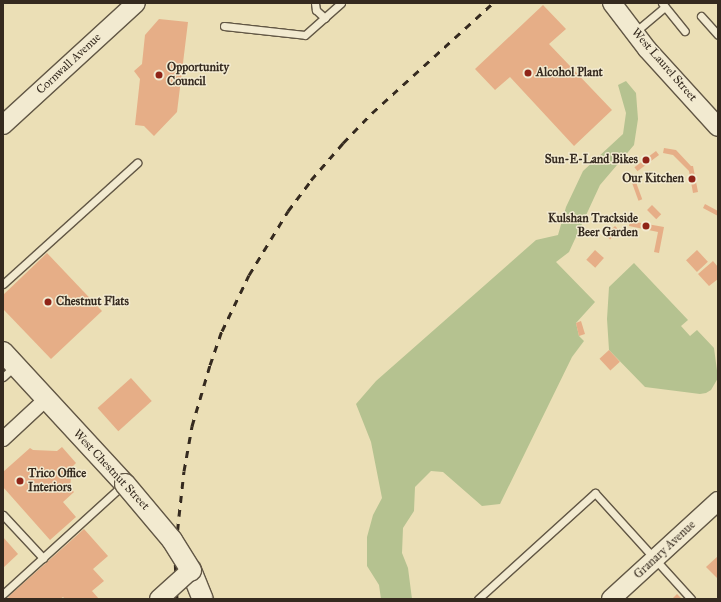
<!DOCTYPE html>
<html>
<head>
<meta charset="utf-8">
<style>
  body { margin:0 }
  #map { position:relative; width:721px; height:602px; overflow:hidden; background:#ebdfb6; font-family:"IM FELL Great Primer",serif }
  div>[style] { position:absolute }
  .green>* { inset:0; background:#b5c290 }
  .building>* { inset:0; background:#e6ae87; transform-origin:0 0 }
  .roads { filter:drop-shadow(1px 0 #625745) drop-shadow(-1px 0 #625745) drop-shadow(0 1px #625745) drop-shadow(0 -1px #625745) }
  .service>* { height:7px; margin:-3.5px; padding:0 3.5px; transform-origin:3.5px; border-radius:3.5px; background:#f2ead0 }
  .minor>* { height:14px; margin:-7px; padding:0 7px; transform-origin:7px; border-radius:7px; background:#f2ead0 }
  .tertiary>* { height:18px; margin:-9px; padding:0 9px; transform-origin:9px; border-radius:9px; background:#f2ead0 }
  .secondary>* { height:20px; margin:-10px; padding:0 10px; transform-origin:10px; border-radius:10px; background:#f2ead0 }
  .rail>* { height:3px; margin-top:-1.5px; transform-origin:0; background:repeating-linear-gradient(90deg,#352a1f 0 7px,transparent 0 14px) }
  .bridges { filter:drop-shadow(1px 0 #625745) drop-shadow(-1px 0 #625745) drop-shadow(0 1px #625745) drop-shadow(0 -1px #625745) }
  .tertiary-bridge>* { height:18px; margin:-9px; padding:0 9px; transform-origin:9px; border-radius:9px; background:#f2ead0 }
  .secondary-bridge>* { height:20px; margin:-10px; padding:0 10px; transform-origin:10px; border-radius:10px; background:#f2ead0 }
  .dots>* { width:11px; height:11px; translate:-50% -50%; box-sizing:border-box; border:2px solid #f2ead0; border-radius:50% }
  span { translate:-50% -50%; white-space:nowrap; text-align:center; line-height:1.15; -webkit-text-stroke:3px #f2ead0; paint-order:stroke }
  .street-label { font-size:12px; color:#352a1f }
  .poi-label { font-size:12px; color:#352a1f; font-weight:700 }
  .left { translate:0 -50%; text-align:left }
  .right { translate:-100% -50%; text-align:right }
  .frame { position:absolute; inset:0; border:4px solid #352a1f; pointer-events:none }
</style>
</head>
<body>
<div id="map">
  <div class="green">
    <i style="clip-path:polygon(626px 81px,636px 93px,638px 119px,634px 145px,600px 185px,569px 252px,556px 262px,595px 302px,576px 323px,579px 336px,584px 341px,572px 357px,500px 504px,482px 506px,443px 472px,431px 471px,415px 487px,414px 511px,403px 528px,402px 553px,408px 568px,412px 599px,381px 599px,379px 585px,367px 566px,367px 537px,373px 515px,382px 498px,371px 442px,356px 404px,376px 381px,536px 240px,558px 235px,566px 207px,583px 171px,623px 134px,626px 113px,618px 85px)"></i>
    <i style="clip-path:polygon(634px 263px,688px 320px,681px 326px,690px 336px,697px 330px,714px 348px,718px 378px,711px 390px,706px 393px,700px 394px,645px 387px,609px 350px,607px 319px,609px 287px)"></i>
  </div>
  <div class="building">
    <i style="clip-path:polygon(543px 5px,566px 29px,549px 44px,612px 110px,574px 146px,510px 77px,495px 90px,475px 69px)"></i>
    <i style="clip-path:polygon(159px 19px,188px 22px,177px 112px,154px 136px,144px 126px,135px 125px,140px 79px,134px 71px,142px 64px,145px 35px)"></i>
    <i style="clip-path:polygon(664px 148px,676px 150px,691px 166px,693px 166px,698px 192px,693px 193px,689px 171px,673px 155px,663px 153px)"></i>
    <i style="left:656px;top:151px;width:5px;height:27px;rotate:53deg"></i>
    <i style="left:633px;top:174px;width:27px;height:4px;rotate:70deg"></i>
    <i style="clip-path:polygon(705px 204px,718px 211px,718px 216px,703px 208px)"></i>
    <i style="left:652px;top:205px;width:13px;height:7px;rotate:45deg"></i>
    <i style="clip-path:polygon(630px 221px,664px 227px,659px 253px,654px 252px,658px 232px,629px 226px)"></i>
    <i style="left:615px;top:226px;width:6px;height:13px;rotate:45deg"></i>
    <i style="left:595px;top:250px;width:12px;height:13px;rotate:42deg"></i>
    <i style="left:697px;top:250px;width:16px;height:15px;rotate:47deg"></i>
    <i style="clip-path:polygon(47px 253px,102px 311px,51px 359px,3px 309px,3px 295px)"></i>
    <i style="clip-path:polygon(713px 261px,718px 267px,718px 279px,709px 286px,698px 274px)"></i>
    <i style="clip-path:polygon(581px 321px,585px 334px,579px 336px,576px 323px)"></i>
    <i style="left:609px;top:350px;width:16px;height:13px;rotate:47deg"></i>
    <i style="left:131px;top:378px;width:31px;height:45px;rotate:48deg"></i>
    <i style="clip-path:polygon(62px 447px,76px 463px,72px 467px,70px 488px,74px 492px,63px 502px,76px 517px,50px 540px,3px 487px,3px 472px,30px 448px,33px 450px,57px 451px)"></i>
    <i style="clip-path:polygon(84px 529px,108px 556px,93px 569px,104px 581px,92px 591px,99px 599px,65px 599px,63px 597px,60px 599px,9px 599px,8px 597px)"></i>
    <i style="clip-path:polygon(3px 537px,18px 554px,3px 568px)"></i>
    <i style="clip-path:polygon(718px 556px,718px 579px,706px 567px)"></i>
    <i style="clip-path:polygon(677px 594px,682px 599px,672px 599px)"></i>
  </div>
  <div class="roads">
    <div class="service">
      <i style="left:315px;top:3px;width:7px;rotate:82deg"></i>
      <i style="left:316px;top:10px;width:12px;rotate:42deg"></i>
      <i style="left:662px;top:3px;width:36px;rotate:51deg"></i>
      <i style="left:701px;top:16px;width:25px;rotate:48deg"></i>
      <i style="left:224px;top:26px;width:81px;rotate:6.3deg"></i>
      <i style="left:305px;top:35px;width:48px;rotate:-41.6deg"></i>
      <i style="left:635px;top:32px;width:39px;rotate:-40deg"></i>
      <i style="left:3px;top:284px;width:181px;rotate:-42.1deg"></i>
      <i style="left:3px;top:377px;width:16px;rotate:-43deg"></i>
      <i style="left:3px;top:515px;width:59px;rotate:47.1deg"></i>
      <i style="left:3px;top:594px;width:164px;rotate:-42.3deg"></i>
      <i style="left:478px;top:599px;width:158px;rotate:-42.2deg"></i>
      <i style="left:595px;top:493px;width:143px;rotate:47.8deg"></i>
    </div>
    <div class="minor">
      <i style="left:3px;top:439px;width:59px;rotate:-42.9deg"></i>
    </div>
    <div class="tertiary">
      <i style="left:612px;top:3px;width:58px;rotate:52.7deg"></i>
      <i style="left:647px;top:49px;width:105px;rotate:47.7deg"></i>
      <i style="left:3px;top:125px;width:180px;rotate:-42.5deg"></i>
      <i style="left:611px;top:599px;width:145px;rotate:-42.5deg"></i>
    </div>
    <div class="secondary">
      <i style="left:3px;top:352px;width:180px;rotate:47.3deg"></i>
      <i style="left:191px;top:570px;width:31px;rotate:68deg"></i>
    </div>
  </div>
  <div class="rail">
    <i style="left:177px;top:599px;width:41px;rotate:-92.8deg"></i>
    <i style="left:175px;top:558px;width:42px;rotate:-84.6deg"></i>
    <i style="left:179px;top:516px;width:45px;rotate:-83.7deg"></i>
    <i style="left:184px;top:471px;width:46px;rotate:-79.9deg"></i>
    <i style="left:192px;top:426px;width:64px;rotate:-73.6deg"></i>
    <i style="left:210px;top:365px;width:36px;rotate:-71deg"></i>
    <i style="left:222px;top:331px;width:62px;rotate:-64.3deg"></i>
    <i style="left:249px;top:275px;width:75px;rotate:-58.6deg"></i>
    <i style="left:288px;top:211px;width:39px;rotate:-53deg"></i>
    <i style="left:311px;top:180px;width:49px;rotate:-49.1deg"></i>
    <i style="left:343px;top:143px;width:42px;rotate:-46deg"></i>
    <i style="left:372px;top:113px;width:164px;rotate:-42.3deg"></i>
  </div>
  <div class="bridges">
    <div class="tertiary-bridge">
      <i style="left:159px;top:599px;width:43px;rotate:-42.2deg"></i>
    </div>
    <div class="secondary-bridge">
      <i style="left:125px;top:484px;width:73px;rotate:50deg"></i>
      <i style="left:172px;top:540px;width:36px;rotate:58deg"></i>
    </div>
  </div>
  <div class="dots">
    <i style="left:528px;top:73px;background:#8f2418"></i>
    <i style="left:159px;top:75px;background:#8f2418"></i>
    <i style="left:646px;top:160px;background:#8f2418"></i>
    <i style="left:692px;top:179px;background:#8f2418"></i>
    <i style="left:646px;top:226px;background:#8f2418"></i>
    <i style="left:48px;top:302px;background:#8f2418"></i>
    <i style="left:20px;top:481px;background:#8f2418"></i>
  </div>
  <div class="street-label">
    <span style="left:69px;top:64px;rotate:-43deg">Cornwall Avenue</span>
    <span style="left:664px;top:65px;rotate:49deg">West Laurel Street</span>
    <span style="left:111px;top:470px;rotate:47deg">West Chestnut Street</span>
    <span style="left:665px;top:550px;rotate:-43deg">Granary Avenue</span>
  </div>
  <div class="poi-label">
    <span class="left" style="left:167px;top:75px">Opportunity<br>Council</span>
    <span class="left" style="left:536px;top:73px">Alcohol Plant</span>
    <span class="right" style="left:638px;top:160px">Sun-E-Land Bikes</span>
    <span class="right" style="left:684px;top:179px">Our Kitchen</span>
    <span class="right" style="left:638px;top:226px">Kulshan Trackside<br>Beer Garden</span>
    <span class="left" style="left:56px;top:302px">Chestnut Flats</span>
    <span class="left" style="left:28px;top:481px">Trico Office<br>Interiors</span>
  </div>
  <div class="frame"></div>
</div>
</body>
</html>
